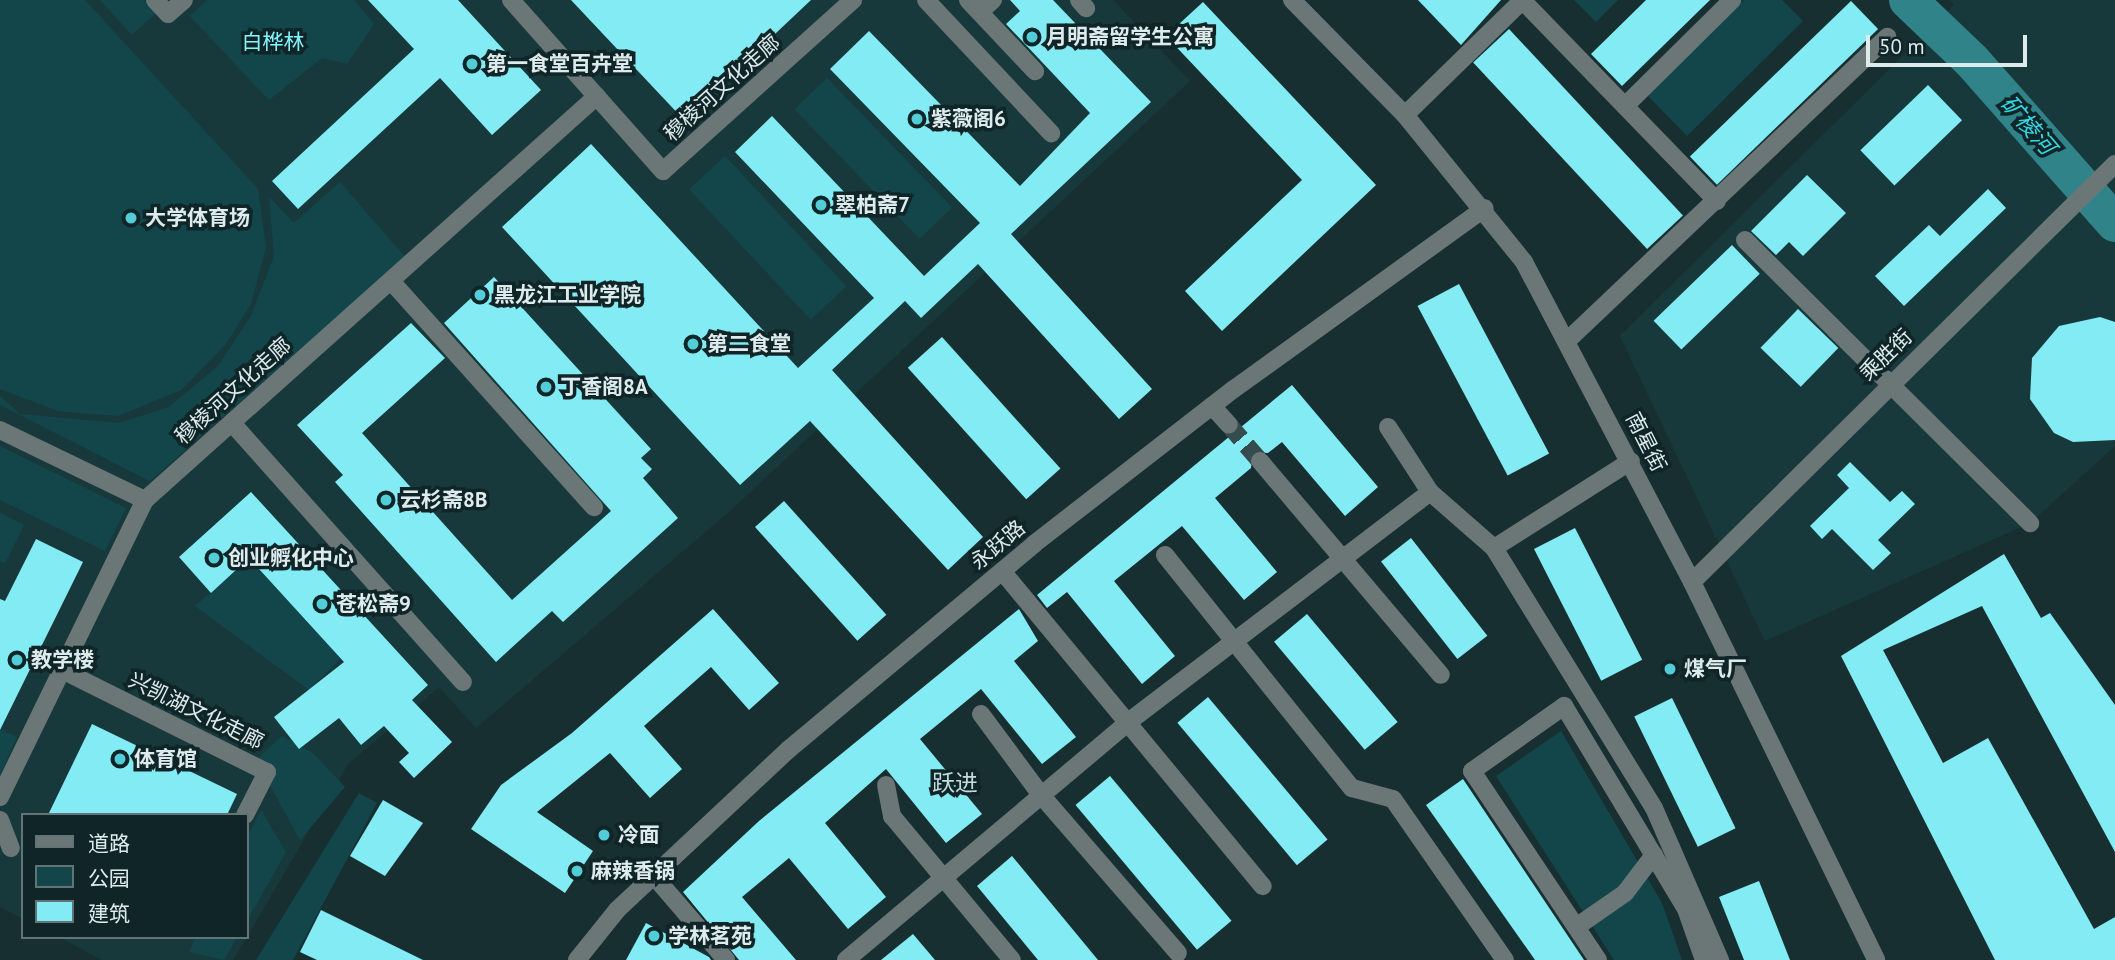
<!DOCTYPE html>
<html>
<head>
<meta charset="utf-8">
<style>
  body { margin:0 }
  #map { position:relative; width:2115px; height:960px; overflow:hidden; background:#182f31; font-family:"PT Sans","Noto Sans SC",sans-serif }
  div>[style] { position:absolute }
  .built>* { inset:0; background:#18393b }
  .green>* { inset:0; background:#13464a; transform-origin:0 0 }
  .river>* { height:38px; margin:-19px; padding:0 19px; transform-origin:19px; border-radius:19px; background:#308389 }
  .building>* { inset:0; background:#82ebf4; transform-origin:0 0 }
  .minor-tunnel>* { height:18px; margin-top:-9px; transform-origin:0; background:repeating-linear-gradient(90deg,#364b4d 0 18px,transparent 0 27px) }
  .minor>* { height:18px; margin:-9px; padding:0 9px; transform-origin:9px; border-radius:9px; background:#6b7677 }
  .dots>* { width:19px; height:19px; translate:-50% -50%; box-sizing:border-box; border:4px solid #0f2527; border-radius:50% }
  span { translate:-50% -50%; white-space:nowrap; text-align:center; line-height:1.15; -webkit-text-stroke:7px #0f2527; paint-order:stroke }
  .poi-label { font-size:21px; color:#deebec; font-weight:700 }
  .left { translate:0 -50%; text-align:left }
  .park-label { font-size:21px; color:#85f3fd }
  .street-label { font-size:21px; color:#deebec }
  .water-label { font-size:23px; color:#33d8e4; font-style:italic }
  .neighbourhood-label { font-size:23px; color:#c2dcde }
  .legend { position:absolute; left:21px; top:813px; width:228px; height:126px; box-sizing:border-box; background:#0f2527; border:2px solid #627476; margin:0; padding:9px 12px; list-style:none; font-size:21px; color:#deebec }
  .legend li { display:flex; align-items:center; gap:14px; height:35px }
  .legend b { width:35px; border:2px solid #627476 }
  .scale { position:absolute; left:1866px; top:35px; width:161px; height:32px; box-sizing:border-box; border:4px solid #deebec; border-top:0; padding-left:9px; font-size:21px; line-height:24px; white-space:nowrap; color:#deebec; -webkit-text-stroke:5px #0f2527; paint-order:stroke }
</style>
</head>
<body>
<div id="map">
  <div class="built">
    <i style="clip-path:polygon(0 0,1113px 0,1190px 81px,731px 510px,476px 728px,439px 687px,348px 764px,247px 937px,247px 815px,23px 815px,23px 919px,0 907px)"></i>
    <i style="clip-path:polygon(1950px 0,2115px 0,2115px 446px,2030px 523px,1765px 641px,1620px 336px,1954px 5px)"></i>
    <i style="clip-path:polygon(59px 937px,247px 937px,233px 960px,102px 960px)"></i>
  </div>
  <div class="green">
    <i style="clip-path:polygon(0 0,85px 0,258px 189px,266px 247px,251px 304px,226px 344px,181px 390px,118px 416px,58px 411px,0 389px)"></i>
    <i style="clip-path:polygon(100px 0,145px 0,157px 12px,132px 35px)"></i>
    <i style="clip-path:polygon(207px 0,354px 0,374px 24px,347px 64px,322px 58px,269px 100px,190px 16px)"></i>
    <i style="clip-path:polygon(1574px 0,1618px 0,1596px 22px)"></i>
    <i style="clip-path:polygon(1744px 0,1782px 0,1803px 21px,1687px 136px,1647px 95px)"></i>
    <i style="left:827px;top:78px;width:180px;height:45px;rotate:46deg"></i>
    <i style="left:725px;top:156px;width:178px;height:49px;rotate:47deg"></i>
    <i style="clip-path:polygon(340px 182px,405px 257px,150px 481px,0 405px,0 396px,20px 414px,119px 423px,169px 407px,218px 366px,251px 316px,274px 256px,269px 197px,294px 223px)"></i>
    <i style="clip-path:polygon(0 446px,126px 508px,105px 551px,0 500px)"></i>
    <i style="clip-path:polygon(0 513px,24px 525px,5px 563px,0 561px)"></i>
    <i style="clip-path:polygon(249px 559px,342px 657px,309px 690px,195px 606px)"></i>
    <i style="clip-path:polygon(0 729px,17px 737px,0 775px)"></i>
    <i style="clip-path:polygon(1561px 731px,1662px 903px,1682px 960px,1614px 960px,1496px 776px)"></i>
    <i style="clip-path:polygon(282px 736px,313px 753px,345px 787px,300px 840px,256px 760px)"></i>
    <i style="clip-path:polygon(359px 793px,377px 803px,293px 960px,256px 960px)"></i>
    <i style="clip-path:polygon(261px 810px,286px 852px,247px 921px,247px 837px)"></i>
    <i style="clip-path:polygon(196px 937px,237px 937px,224px 960px,189px 952px)"></i>
  </div>
  <div class="river">
    <i style="left:1908px;top:0;width:88px;rotate:43.6deg"></i>
    <i style="left:1972px;top:61px;width:216px;rotate:48.6deg"></i>
  </div>
  <div class="building">
    <i style="clip-path:polygon(368px 0,458px 0,541px 90px,492px 135px,440px 78px,298px 209px,272px 181px,414px 49px)"></i>
    <i style="clip-path:polygon(571px 0,811px 0,684px 120px)"></i>
    <i style="clip-path:polygon(1010px 0,1053px 0,1151px 102px,1011px 234px,1152px 389px,1119px 419px,978px 264px,921px 318px,905px 301px,832px 370px,983px 537px,948px 570px,810px 421px,740px 485px,502px 227px,591px 144px,798px 368px,874px 298px,735px 152px,772px 116px,924px 276px,980px 223px,830px 69px,869px 31px,1020px 186px,1090px 113px,1006px 24px,1020px 11px)"></i>
    <i style="clip-path:polygon(1418px 0,1501px 0,1461px 45px)"></i>
    <i style="clip-path:polygon(1646px 0,1710px 0,1622px 86px,1591px 54px)"></i>
    <i style="left:1851px;top:1px;width:39px;height:224px;rotate:46deg"></i>
    <i style="clip-path:polygon(1203px 2px,1376px 185px,1222px 331px,1185px 291px,1302px 180px,1166px 36px)"></i>
    <i style="left:1509px;top:29px;width:255px;height:49px;rotate:47deg"></i>
    <i style="left:1928px;top:85px;width:49px;height:94px;rotate:46deg"></i>
    <i style="clip-path:polygon(1807px 175px,1846px 213px,1803px 256px,1789px 242px,1776px 255px,1751px 231px)"></i>
    <i style="clip-path:polygon(1988px 189px,2006px 208px,1904px 306px,1875px 276px,1929px 225px,1940px 236px)"></i>
    <i style="left:1732px;top:245px;width:40px;height:109px;rotate:46deg"></i>
    <i style="clip-path:polygon(494px 277px,651px 449px,641px 458px,652px 469px,643px 478px,678px 518px,563px 622px,552px 611px,496px 662px,335px 482px,343px 475px,297px 425px,411px 323px,445px 358px,362px 433px,512px 600px,611px 511px,444px 323px)"></i>
    <i style="left:1459px;top:284px;width:192px;height:47px;rotate:62deg"></i>
    <i style="left:1798px;top:309px;width:56px;height:54px;rotate:44deg"></i>
    <i style="clip-path:polygon(2100px 317px,2115px 322px,2115px 440px,2073px 442px,2054px 433px,2030px 399px,2032px 358px,2059px 326px)"></i>
    <i style="left:942px;top:337px;width:177px;height:46px;rotate:48deg"></i>
    <i style="clip-path:polygon(1292px 385px,1378px 487px,1345px 516px,1282px 442px,1268px 453px,1253px 452px,1251px 468px,1215px 498px,1277px 572px,1244px 600px,1182px 526px,1114px 581px,1175px 656px,1142px 684px,1067px 592px,1047px 608px,1037px 595px)"></i>
    <i style="clip-path:polygon(1850px 462px,1890px 502px,1902px 491px,1915px 504px,1878px 540px,1891px 553px,1873px 570px,1832px 529px,1822px 539px,1810px 526px,1849px 488px,1837px 475px)"></i>
    <i style="clip-path:polygon(251px 492px,428px 685px,412px 700px,452px 742px,414px 778px,399px 762px,409px 753px,384px 726px,361px 745px,339px 718px,299px 749px,274px 717px,344px 662px,249px 558px,211px 593px,179px 557px)"></i>
    <i style="left:784px;top:501px;width:153px;height:39px;rotate:48deg"></i>
    <i style="left:1575px;top:528px;width:148px;height:46px;rotate:63deg"></i>
    <i style="left:1411px;top:538px;width:124px;height:38px;rotate:52deg"></i>
    <i style="clip-path:polygon(36px 539px,83px 562px,0 730px,0 599px,5px 601px)"></i>
    <i style="clip-path:polygon(2004px 554px,2041px 618px,2050px 613px,2115px 705px,2115px 852px,1982px 606px,1883px 650px,1943px 763px,1988px 738px,2094px 929px,2115px 917px,2115px 960px,1995px 960px,1841px 656px)"></i>
    <i style="clip-path:polygon(713px 609px,779px 683px,749px 710px,711px 667px,644px 726px,682px 769px,650px 798px,610px 753px,537px 812px,593px 851px,565px 893px,471px 829px,501px 785px,572px 733px)"></i>
    <i style="clip-path:polygon(1019px 609px,1038px 641px,1014px 661px,1076px 737px,1042px 764px,981px 689px,920px 739px,982px 814px,946px 843px,886px 769px,825px 823px,886px 897px,848px 929px,789px 858px,742px 897px,796px 960px,739px 960px,683px 892px,759px 821px)"></i>
    <i style="left:1307px;top:614px;width:141px;height:43px;rotate:50deg"></i>
    <i style="left:1208px;top:697px;width:186px;height:40px;rotate:50deg"></i>
    <i style="left:1672px;top:698px;width:145px;height:42px;rotate:64deg"></i>
    <i style="clip-path:polygon(92px 724px,237px 794px,227px 815px,48px 815px)"></i>
    <i style="left:1110px;top:776px;width:189px;height:45px;rotate:50deg"></i>
    <i style="clip-path:polygon(1463px 779px,1584px 960px,1535px 960px,1426px 805px)"></i>
    <i style="clip-path:polygon(383px 800px,423px 823px,385px 876px,350px 856px)"></i>
    <i style="clip-path:polygon(1012px 856px,1098px 960px,1038px 960px,977px 886px)"></i>
    <i style="clip-path:polygon(1759px 881px,1790px 960px,1744px 960px,1719px 897px)"></i>
    <i style="clip-path:polygon(321px 910px,423px 960px,317px 960px,300px 952px)"></i>
    <i style="clip-path:polygon(646px 923px,709px 957px,711px 960px,626px 960px)"></i>
    <i style="clip-path:polygon(913px 934px,935px 960px,881px 960px)"></i>
  </div>
  <div class="minor-tunnel">
    <i style="left:1229px;top:425px;width:48px;rotate:49.3deg"></i>
  </div>
  <div class="minor">
    <i style="left:155px;top:0;width:19px;rotate:47deg"></i>
    <i style="left:168px;top:14px;width:21px;rotate:-41deg"></i>
    <i style="left:511px;top:0;width:229px;rotate:48.4deg"></i>
    <i style="left:663px;top:171px;width:256px;rotate:-42deg"></i>
    <i style="left:926px;top:0;width:183px;rotate:46.8deg"></i>
    <i style="left:968px;top:0;width:98px;rotate:46.7deg"></i>
    <i style="left:1079px;top:0;width:11px;rotate:49deg"></i>
    <i style="left:1292px;top:0;width:161px;rotate:45.5deg"></i>
    <i style="left:1405px;top:115px;width:189px;rotate:51deg"></i>
    <i style="left:1524px;top:262px;width:361px;rotate:62.3deg"></i>
    <i style="left:1692px;top:582px;width:420px;rotate:64deg"></i>
    <i style="left:1522px;top:0;width:280px;rotate:45.9deg"></i>
    <i style="left:980px;top:12px;width:18px;rotate:-43deg"></i>
    <i style="left:1625px;top:106px;width:151px;rotate:-44.7deg"></i>
    <i style="left:1405px;top:115px;width:165px;rotate:-44.3deg"></i>
    <i style="left:1745px;top:240px;width:402px;rotate:44.8deg"></i>
    <i style="left:391px;top:281px;width:304px;rotate:48.1deg"></i>
    <i style="left:1569px;top:339px;width:439px;rotate:-43.5deg"></i>
    <i style="left:1212px;top:406px;width:25px;rotate:48deg"></i>
    <i style="left:232px;top:423px;width:347px;rotate:48.3deg"></i>
    <i style="left:1388px;top:427px;width:77px;rotate:57.1deg"></i>
    <i style="left:1430px;top:492px;width:85px;rotate:41.2deg"></i>
    <i style="left:1494px;top:548px;width:162px;rotate:-32.4deg"></i>
    <i style="left:0;top:430px;width:161px;rotate:25.8deg"></i>
    <i style="left:1260px;top:461px;width:280px;rotate:49.8deg"></i>
    <i style="left:1494px;top:548px;width:305px;rotate:58.4deg"></i>
    <i style="left:1654px;top:808px;width:166px;rotate:66.5deg"></i>
    <i style="left:1165px;top:555px;width:299px;rotate:51.3deg"></i>
    <i style="left:1352px;top:788px;width:42px;rotate:15deg"></i>
    <i style="left:1393px;top:799px;width:196px;rotate:55.2deg"></i>
    <i style="left:1002px;top:571px;width:409px;rotate:50.4deg"></i>
    <i style="left:1692px;top:582px;width:595px;rotate:-44.66deg"></i>
    <i style="left:62px;top:670px;width:229px;rotate:26.5deg"></i>
    <i style="left:267px;top:772px;width:48px;rotate:117.1deg"></i>
    <i style="left:981px;top:714px;width:101px;rotate:53.5deg"></i>
    <i style="left:1041px;top:795px;width:209px;rotate:49.1deg"></i>
    <i style="left:886px;top:785px;width:32px;rotate:79deg"></i>
    <i style="left:892px;top:816px;width:187px;rotate:50.2deg"></i>
    <i style="left:0;top:797px;width:331px;rotate:-64deg"></i>
    <i style="left:145px;top:500px;width:606px;rotate:-41.79deg"></i>
    <i style="left:0;top:820px;width:30px;rotate:69deg"></i>
    <i style="left:653px;top:875px;width:112px;rotate:49.3deg"></i>
    <i style="left:1579px;top:925px;width:56px;rotate:-34.8deg"></i>
    <i style="left:1625px;top:893px;width:48px;rotate:-52.7deg"></i>
    <i style="left:577px;top:960px;width:64px;rotate:-51.3deg"></i>
    <i style="left:617px;top:910px;width:234px;rotate:-43.1deg"></i>
    <i style="left:788px;top:750px;width:321px;rotate:-39.9deg"></i>
    <i style="left:1034px;top:544px;width:253px;rotate:-37.8deg"></i>
    <i style="left:1234px;top:389px;width:309px;rotate:-35.8deg"></i>
    <i style="left:846px;top:960px;width:368px;rotate:-40.1deg"></i>
    <i style="left:1127px;top:723px;width:381px;rotate:-37.3deg"></i>
    <i style="left:1598px;top:960px;width:227px;rotate:-123.7deg"></i>
    <i style="left:1472px;top:771px;width:113px;rotate:-35.2deg"></i>
    <i style="left:1564px;top:706px;width:237px;rotate:59deg"></i>
    <i style="left:1686px;top:909px;width:54px;rotate:70.6deg"></i>
  </div>
  <div class="dots">
    <i style="left:1032px;top:37px;background:#52ccd6"></i>
    <i style="left:472px;top:64px;background:#52ccd6"></i>
    <i style="left:917px;top:119px;background:#52ccd6"></i>
    <i style="left:821px;top:205px;background:#52ccd6"></i>
    <i style="left:131px;top:218px;background:#52ccd6"></i>
    <i style="left:480px;top:295px;background:#52ccd6"></i>
    <i style="left:693px;top:344px;background:#52ccd6"></i>
    <i style="left:546px;top:387px;background:#52ccd6"></i>
    <i style="left:386px;top:500px;background:#52ccd6"></i>
    <i style="left:214px;top:558px;background:#52ccd6"></i>
    <i style="left:322px;top:604px;background:#52ccd6"></i>
    <i style="left:17px;top:660px;background:#52ccd6"></i>
    <i style="left:1670px;top:669px;background:#52ccd6"></i>
    <i style="left:120px;top:759px;background:#52ccd6"></i>
    <i style="left:604px;top:835px;background:#52ccd6"></i>
    <i style="left:577px;top:871px;background:#52ccd6"></i>
    <i style="left:654px;top:936px;background:#52ccd6"></i>
  </div>
  <div class="poi-label">
    <span class="left" style="left:1046px;top:37px">月明斋留学生公寓</span>
    <span class="left" style="left:486px;top:64px">第一食堂百卉堂</span>
    <span class="left" style="left:931px;top:119px">紫薇阁6</span>
    <span class="left" style="left:835px;top:205px">翠柏斋7</span>
    <span class="left" style="left:145px;top:218px">大学体育场</span>
    <span class="left" style="left:494px;top:295px">黑龙江工业学院</span>
    <span class="left" style="left:707px;top:344px">第二食堂</span>
    <span class="left" style="left:560px;top:387px">丁香阁8A</span>
    <span class="left" style="left:400px;top:500px">云杉斋8B</span>
    <span class="left" style="left:228px;top:558px">创业孵化中心</span>
    <span class="left" style="left:336px;top:604px">苍松斋9</span>
    <span class="left" style="left:31px;top:660px">教学楼</span>
    <span class="left" style="left:1684px;top:669px">煤气厂</span>
    <span class="left" style="left:134px;top:759px">体育馆</span>
    <span class="left" style="left:618px;top:835px">冷面</span>
    <span class="left" style="left:591px;top:871px">麻辣香锅</span>
    <span class="left" style="left:668px;top:936px">学林茗苑</span>
  </div>
  <div class="park-label">
    <span style="left:273px;top:42px">白桦林</span>
  </div>
  <div class="street-label">
    <span style="left:722px;top:88px;rotate:-42deg">穆棱河文化走廊</span>
    <span style="left:1886px;top:355px;rotate:-44deg">乘胜街</span>
    <span style="left:233px;top:391px;rotate:-42deg">穆棱河文化走廊</span>
    <span style="left:1646px;top:442px;rotate:63deg">南星街</span>
    <span style="left:998px;top:545px;rotate:-40deg">永跃路</span>
    <span style="left:196px;top:711px;rotate:26deg">兴凯湖文化走廊</span>
  </div>
  <div class="water-label">
    <span style="left:2028px;top:125px;rotate:49deg">矿棱河</span>
  </div>
  <div class="neighbourhood-label">
    <span style="left:955px;top:783px">跃进</span>
  </div>
  <ul class="legend">
  <li><b style="height:9px;background:#6b7677"></b>道路</li>
  <li><b style="height:19px;background:#13464a"></b>公园</li>
  <li><b style="height:19px;background:#82ebf4"></b>建筑</li>
  </ul>
  <div class="scale">50 m</div>
</div>
</body>
</html>
